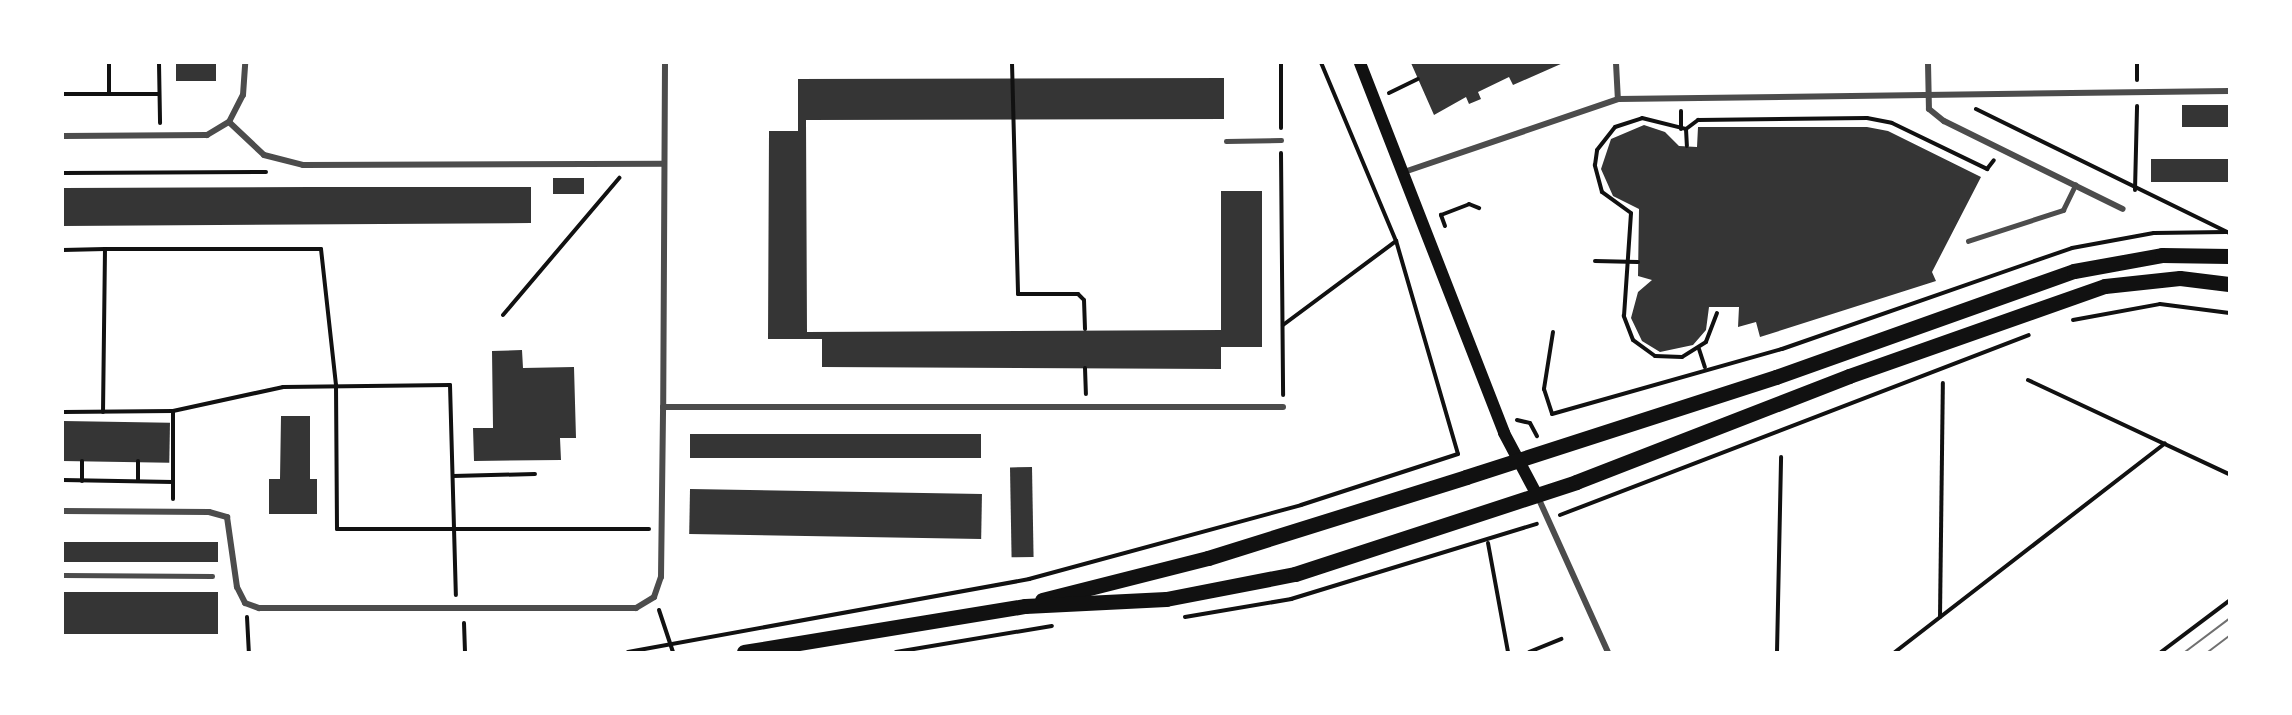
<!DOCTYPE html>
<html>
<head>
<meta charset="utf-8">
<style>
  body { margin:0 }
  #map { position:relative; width:2292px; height:715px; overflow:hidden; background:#fff; font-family:"Fira Sans",sans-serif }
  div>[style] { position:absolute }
  .building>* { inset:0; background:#353535; transform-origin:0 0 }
  .path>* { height:4px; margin:-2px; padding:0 2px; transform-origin:2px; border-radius:2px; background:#111 }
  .service>* { height:4.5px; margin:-2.25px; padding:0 2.25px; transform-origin:2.25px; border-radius:2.25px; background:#4c4c4c }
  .minor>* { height:6px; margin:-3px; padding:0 3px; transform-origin:3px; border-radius:3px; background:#4c4c4c }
  .secondary>* { height:12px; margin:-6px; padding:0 6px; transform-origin:6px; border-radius:6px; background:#111 }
  .primary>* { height:15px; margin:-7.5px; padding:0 7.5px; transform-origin:7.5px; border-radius:7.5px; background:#111 }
  .tram>* { height:1.5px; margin:-0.75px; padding:0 0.75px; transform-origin:0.75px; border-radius:0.75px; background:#707070 }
  span { translate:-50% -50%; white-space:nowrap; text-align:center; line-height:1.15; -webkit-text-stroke:5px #fff; paint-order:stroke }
  .frame { position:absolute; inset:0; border:64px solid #fff; pointer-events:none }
</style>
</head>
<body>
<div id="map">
  <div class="building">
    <i style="left:176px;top:63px;width:40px;height:18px"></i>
    <i style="clip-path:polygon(1411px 63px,1563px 63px,1513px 85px,1509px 77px,1478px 92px,1481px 99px,1469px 104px,1466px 97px,1434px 115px)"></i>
    <i style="clip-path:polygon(1224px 78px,1224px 119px,806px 120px,807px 332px,1221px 330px,1221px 191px,1262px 191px,1262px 347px,1221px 347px,1221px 369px,822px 367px,822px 339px,768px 339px,769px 131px,798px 131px,798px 79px)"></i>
    <i style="left:2182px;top:105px;width:47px;height:22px"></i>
    <i style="clip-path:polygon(1644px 125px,1665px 132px,1679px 146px,1697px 147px,1698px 127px,1867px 127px,1888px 131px,1981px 177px,1932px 272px,1936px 281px,1760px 337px,1756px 322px,1738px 327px,1739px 307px,1709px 307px,1706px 330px,1693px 345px,1660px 352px,1642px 341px,1631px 318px,1638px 292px,1652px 280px,1638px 276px,1639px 209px,1613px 196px,1601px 169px,1611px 139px)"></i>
    <i style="left:2229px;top:159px;width:23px;height:78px;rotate:90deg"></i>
    <i style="left:553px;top:178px;width:31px;height:16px"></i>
    <i style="clip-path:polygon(310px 187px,531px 187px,531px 223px,63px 226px,63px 188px)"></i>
    <i style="clip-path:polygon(522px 350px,523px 368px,574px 367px,576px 438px,560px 438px,561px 460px,474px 461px,473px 428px,493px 428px,492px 351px)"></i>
    <i style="clip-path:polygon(281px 416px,310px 416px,310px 479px,317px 479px,317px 514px,269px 514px,269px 479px,280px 479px)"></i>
    <i style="left:63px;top:421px;width:107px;height:40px;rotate:1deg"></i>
    <i style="left:690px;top:434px;width:291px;height:24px"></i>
    <i style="left:1032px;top:467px;width:90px;height:22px;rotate:89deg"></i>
    <i style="left:690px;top:489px;width:292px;height:45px;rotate:1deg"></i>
    <i style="left:218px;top:542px;width:20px;height:155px;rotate:90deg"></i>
    <i style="left:218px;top:592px;width:42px;height:155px;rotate:90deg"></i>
  </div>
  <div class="path">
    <i style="left:109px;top:63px;width:31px;rotate:90deg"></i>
    <i style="left:159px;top:63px;width:60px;rotate:89deg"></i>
    <i style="left:1012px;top:63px;width:231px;rotate:88.5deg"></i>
    <i style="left:1018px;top:294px;width:60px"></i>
    <i style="left:1078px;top:294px;width:8px;rotate:45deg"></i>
    <i style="left:1084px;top:300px;width:29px;rotate:88deg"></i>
    <i style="left:1281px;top:63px;width:65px;rotate:90deg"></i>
    <i style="left:2137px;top:63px;width:17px;rotate:90deg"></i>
    <i style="left:1389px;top:93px;width:32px;rotate:-26deg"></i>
    <i style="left:63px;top:94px;width:96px"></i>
    <i style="left:1976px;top:109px;width:282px;rotate:26.1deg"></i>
    <i style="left:1681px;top:129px;width:18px;rotate:-90deg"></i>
    <i style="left:1686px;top:129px;width:17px;rotate:87deg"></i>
    <i style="left:1281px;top:153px;width:242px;rotate:89.5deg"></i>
    <i style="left:63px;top:173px;width:203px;rotate:-0.3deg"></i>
    <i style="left:2135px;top:190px;width:84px;rotate:-88.6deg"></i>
    <i style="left:1445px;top:226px;width:12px;rotate:-110deg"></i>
    <i style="left:1441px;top:215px;width:30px;rotate:-21deg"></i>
    <i style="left:1469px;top:204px;width:11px;rotate:22deg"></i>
    <i style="left:105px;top:249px;width:216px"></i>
    <i style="left:321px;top:249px;width:137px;rotate:83.7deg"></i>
    <i style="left:336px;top:385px;width:144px;rotate:89.6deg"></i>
    <i style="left:337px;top:529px;width:312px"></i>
    <i style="left:63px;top:250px;width:42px;rotate:-1.4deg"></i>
    <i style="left:105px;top:249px;width:163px;rotate:90.7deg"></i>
    <i style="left:1595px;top:261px;width:43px;rotate:1.3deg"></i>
    <i style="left:1717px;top:313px;width:31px;rotate:111deg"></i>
    <i style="left:1706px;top:342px;width:28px;rotate:148deg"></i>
    <i style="left:1682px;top:357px;width:27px;rotate:-178deg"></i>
    <i style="left:1655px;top:356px;width:27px;rotate:-144deg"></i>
    <i style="left:1633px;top:340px;width:26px;rotate:-111deg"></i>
    <i style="left:1624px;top:316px;width:103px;rotate:-86.1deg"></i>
    <i style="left:1631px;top:213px;width:36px;rotate:-144deg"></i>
    <i style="left:1602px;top:192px;width:28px;rotate:-105deg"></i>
    <i style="left:1595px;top:165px;width:15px;rotate:-82deg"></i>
    <i style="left:1597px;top:150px;width:29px;rotate:-52deg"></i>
    <i style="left:1615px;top:127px;width:28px;rotate:-18deg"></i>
    <i style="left:1642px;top:118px;width:45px;rotate:14deg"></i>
    <i style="left:1686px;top:129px;width:15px;rotate:-37deg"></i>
    <i style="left:1698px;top:120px;width:169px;rotate:-0.7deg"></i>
    <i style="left:1867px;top:118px;width:25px;rotate:11deg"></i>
    <i style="left:1892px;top:123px;width:106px;rotate:25.8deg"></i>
    <i style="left:1987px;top:169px;width:11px;rotate:-52deg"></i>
    <i style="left:503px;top:315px;width:180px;rotate:-49.7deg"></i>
    <i style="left:2073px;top:320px;width:88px;rotate:-10.4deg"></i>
    <i style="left:2160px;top:304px;width:70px;rotate:7.4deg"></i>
    <i style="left:1283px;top:325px;width:141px;rotate:-36.6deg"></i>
    <i style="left:1553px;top:332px;width:58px;rotate:99deg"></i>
    <i style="left:1544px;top:389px;width:26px;rotate:72deg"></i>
    <i style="left:1552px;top:414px;width:239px;rotate:-15.8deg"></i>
    <i style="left:1782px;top:349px;width:307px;rotate:-19.2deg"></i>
    <i style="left:2072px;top:248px;width:83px;rotate:-10.4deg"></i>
    <i style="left:2154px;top:233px;width:72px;rotate:-0.8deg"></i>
    <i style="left:1699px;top:349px;width:19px;rotate:72deg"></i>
    <i style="left:1085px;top:368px;width:26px;rotate:88deg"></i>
    <i style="left:2028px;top:380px;width:222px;rotate:25.1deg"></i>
    <i style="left:63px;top:412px;width:110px;rotate:-0.5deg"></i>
    <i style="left:1517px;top:420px;width:13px;rotate:13deg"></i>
    <i style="left:1530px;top:423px;width:15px;rotate:62deg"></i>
    <i style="left:138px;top:461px;width:20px;rotate:90deg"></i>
    <i style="left:453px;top:476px;width:82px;rotate:-1.4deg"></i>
    <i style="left:63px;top:480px;width:110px;rotate:1deg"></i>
    <i style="left:82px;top:481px;width:20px;rotate:-90deg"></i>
    <i style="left:173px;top:499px;width:88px;rotate:-90deg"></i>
    <i style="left:173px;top:411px;width:113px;rotate:-12.3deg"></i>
    <i style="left:283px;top:387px;width:167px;rotate:-0.7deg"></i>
    <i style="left:450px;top:385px;width:210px;rotate:88.4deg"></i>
    <i style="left:1560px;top:515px;width:502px;rotate:-21deg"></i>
    <i style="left:1488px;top:543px;width:111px;rotate:79.6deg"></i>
    <i style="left:659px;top:610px;width:44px;rotate:71.6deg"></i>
    <i style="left:247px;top:617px;width:35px;rotate:87deg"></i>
    <i style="left:1185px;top:617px;width:108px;rotate:-9.6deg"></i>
    <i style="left:1291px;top:599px;width:257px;rotate:-17deg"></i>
    <i style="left:1940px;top:617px;width:234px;rotate:-89.3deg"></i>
    <i style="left:464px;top:623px;width:29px;rotate:88deg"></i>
    <i style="left:628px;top:652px;width:408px;rotate:-10.3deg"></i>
    <i style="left:1029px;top:579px;width:282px;rotate:-15.2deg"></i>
    <i style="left:1301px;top:505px;width:165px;rotate:-18deg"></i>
    <i style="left:1458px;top:454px;width:222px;rotate:-106.2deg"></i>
    <i style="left:1396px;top:241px;width:193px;rotate:-112.8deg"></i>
    <i style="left:896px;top:652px;width:158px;rotate:-9.5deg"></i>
    <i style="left:1529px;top:652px;width:35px;rotate:-22deg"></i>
    <i style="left:1777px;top:652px;width:195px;rotate:-88.8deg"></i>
    <i style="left:1895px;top:652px;width:341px;rotate:-37.7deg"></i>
    <i style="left:2161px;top:652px;width:85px;rotate:-36.9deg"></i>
  </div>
  <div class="service">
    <i style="left:1226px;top:141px;width:55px;rotate:-1deg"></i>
    <i style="left:1968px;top:241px;width:100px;rotate:-18.1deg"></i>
    <i style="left:2063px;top:210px;width:28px;rotate:-64deg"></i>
    <i style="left:63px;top:575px;width:149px;rotate:0.4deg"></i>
  </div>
  <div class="minor">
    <i style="left:665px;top:63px;width:344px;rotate:90.3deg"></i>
    <i style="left:663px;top:407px;width:620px"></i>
    <i style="left:1616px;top:63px;width:36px;rotate:87deg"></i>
    <i style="left:1928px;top:63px;width:46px;rotate:88.8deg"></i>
    <i style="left:1929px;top:109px;width:19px;rotate:39deg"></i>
    <i style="left:1944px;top:121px;width:199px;rotate:26.2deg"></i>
    <i style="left:229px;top:122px;width:48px;rotate:43.3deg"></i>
    <i style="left:264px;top:155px;width:40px;rotate:14.4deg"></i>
    <i style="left:303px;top:165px;width:361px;rotate:-0.2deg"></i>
    <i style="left:63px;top:136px;width:144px;rotate:-0.4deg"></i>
    <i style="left:207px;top:135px;width:26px;rotate:-31deg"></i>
    <i style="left:229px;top:122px;width:30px;rotate:-63deg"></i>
    <i style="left:243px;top:95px;width:32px;rotate:-86deg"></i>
    <i style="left:1404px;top:172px;width:226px;rotate:-18.8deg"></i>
    <i style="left:1618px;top:99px;width:611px;rotate:-0.75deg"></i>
    <i style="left:1537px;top:495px;width:172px;rotate:65.7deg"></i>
    <i style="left:63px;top:511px;width:146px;rotate:0.4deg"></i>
    <i style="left:209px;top:512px;width:19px;rotate:16deg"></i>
    <i style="left:227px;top:517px;width:71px;rotate:81.9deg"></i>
    <i style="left:237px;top:587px;width:18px;rotate:63deg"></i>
    <i style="left:245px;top:603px;width:15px;rotate:20deg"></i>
    <i style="left:259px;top:608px;width:377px"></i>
    <i style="left:636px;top:608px;width:21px;rotate:-31deg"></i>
    <i style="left:654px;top:597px;width:21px;rotate:-71deg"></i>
    <i style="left:661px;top:577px;width:170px;rotate:-89.3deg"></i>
  </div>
  <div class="secondary">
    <i style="left:1360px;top:63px;width:397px;rotate:68.7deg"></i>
    <i style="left:1504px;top:433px;width:70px;rotate:62deg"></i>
  </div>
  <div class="primary">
    <i style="left:1042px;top:600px;width:171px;rotate:-14.2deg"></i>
    <i style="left:1208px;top:558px;width:270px;rotate:-17.4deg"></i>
    <i style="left:1466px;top:477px;width:326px;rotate:-17.9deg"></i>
    <i style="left:1776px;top:377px;width:316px;rotate:-19.6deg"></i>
    <i style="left:2074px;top:271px;width:89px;rotate:-10.3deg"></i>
    <i style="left:2162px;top:255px;width:67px;rotate:0.9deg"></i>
    <i style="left:744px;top:652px;width:285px;rotate:-9.3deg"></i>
    <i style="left:1025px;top:606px;width:141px;rotate:-2.8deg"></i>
    <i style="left:1166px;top:599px;width:131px;rotate:-11deg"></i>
    <i style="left:1295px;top:574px;width:296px;rotate:-18.1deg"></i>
    <i style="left:1576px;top:482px;width:293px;rotate:-21.2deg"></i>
    <i style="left:1849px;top:376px;width:271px;rotate:-19.4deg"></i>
    <i style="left:2105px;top:286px;width:75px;rotate:-6.1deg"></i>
    <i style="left:2180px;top:278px;width:49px;rotate:7deg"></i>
  </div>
  <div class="tram">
    <i style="left:2185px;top:652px;width:55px;rotate:-36.9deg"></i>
    <i style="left:2208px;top:652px;width:26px;rotate:-37deg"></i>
  </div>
  <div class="frame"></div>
</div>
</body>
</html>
